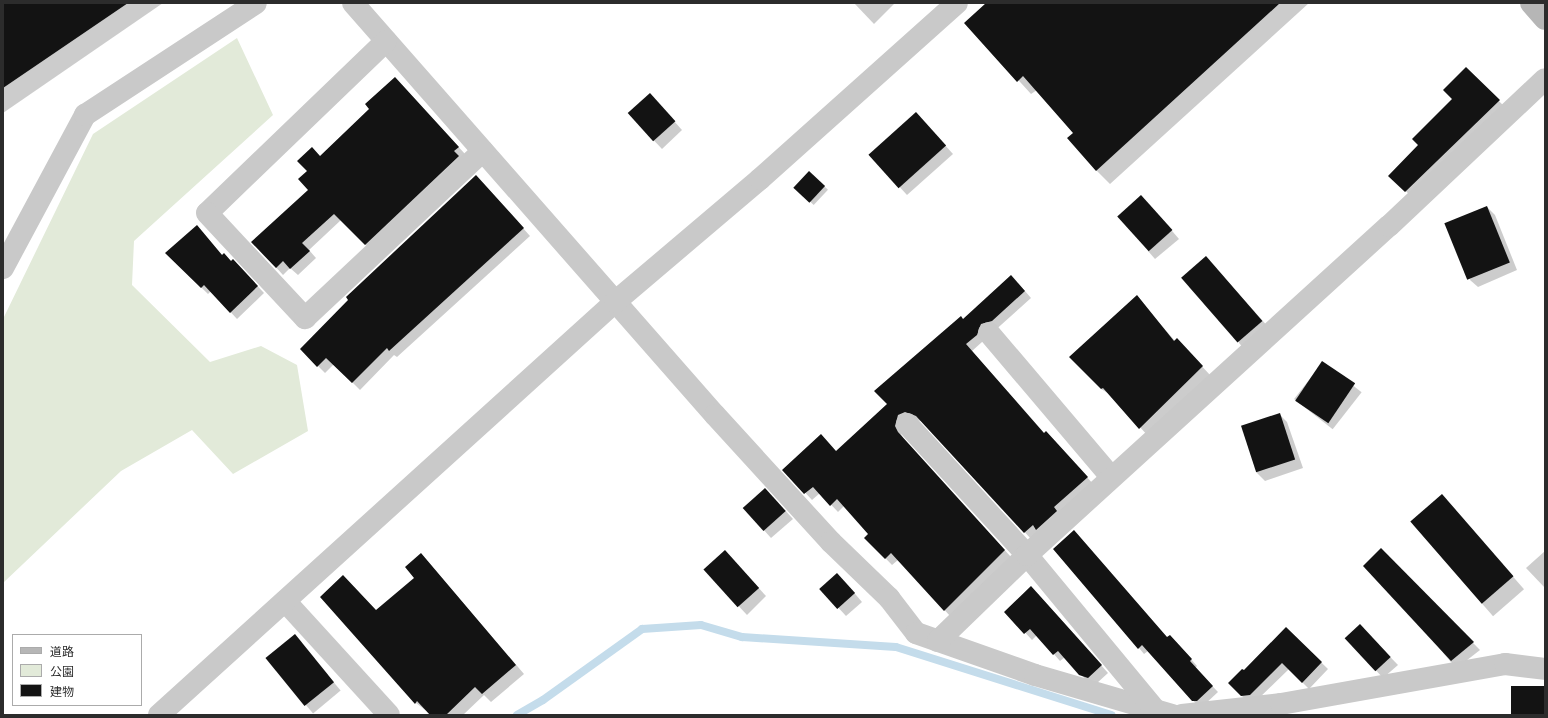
<!DOCTYPE html>
<html>
<head>
<meta charset="utf-8">
<style>
  body { margin:0 }
  #map { position:relative; width:1548px; height:718px; overflow:hidden; background:#fff; font-family:Arial,"Noto Sans JP",sans-serif }
  div>[style] { position:absolute }
  .green>* { inset:0; background:#e2ead9 }
  .shadow>* { inset:0; background:#0003; transform-origin:0 0 }
  .stream>* { height:8px; margin:-4px; padding:0 4px; transform-origin:4px; border-radius:4px; background:#c4dceb }
  .building>* { inset:0; background:#131313; transform-origin:0 0 }
  .street>* { height:22px; margin:-11px; padding:0 11px; transform-origin:11px; border-radius:11px; background:#c9c9c9 }
  .secondary>* { height:22px; margin:-11px; padding:0 11px; transform-origin:11px; border-radius:11px; background:#b6b6b6 }
  span { translate:-50% -50%; white-space:nowrap; text-align:center; line-height:1.15; -webkit-text-stroke:4px #fff; paint-order:stroke }
  .frame { position:absolute; inset:0; border:4px solid #2c2c2c; pointer-events:none }
  .legend { position:absolute; left:12px; top:634px; width:130px; height:72px; box-sizing:border-box; background:#fff; border:1px solid #ababab; margin:0; padding:5px 7px; list-style:none; font-size:12px; color:#2c2c2c }
  .legend li { display:flex; align-items:center; gap:8px; height:20px }
  .legend b { width:20px; border:1px solid #ababab }
</style>
</head>
<body>
<div id="map">
  <div class="green">
    <i style="clip-path:polygon(237px 38px,273px 115px,134px 241px,132px 285px,210px 362px,261px 346px,297px 365px,308px 431px,233px 474px,192px 430px,121px 471px,3px 583px,3px 319px,93px 134px)"></i>
  </div>
  <div class="shadow">
    <i style="clip-path:polygon(3px 3px,163px 3px,3px 113px)"></i>
    <i style="clip-path:polygon(854px 3px,895px 3px,874px 24px)"></i>
    <i style="clip-path:polygon(988px 3px,1309px 3px,1110px 184px,1096px 170px,1074px 133px,1037px 90px,1031px 94px,966px 23px)"></i>
    <i style="clip-path:polygon(1466px 69px,1506px 108px,1413px 198px,1390px 176px,1419px 145px,1454px 99px)"></i>
    <i style="clip-path:polygon(402px 85px,465px 154px,372px 251px,341px 220px,309px 250px,316px 258px,298px 275px,290px 268px,283px 275px,253px 242px,309px 190px,320px 157px)"></i>
    <i style="clip-path:polygon(657px 102px,682px 130px,662px 149px,629px 114px)"></i>
    <i style="clip-path:polygon(924px 122px,953px 154px,907px 195px,870px 155px)"></i>
    <i style="left:809px;top:172px;width:26px;height:21px;rotate:43deg"></i>
    <i style="clip-path:polygon(483px 183px,530px 236px,397px 357px,394px 355px,360px 390px,334px 364px,325px 373px,301px 349px)"></i>
    <i style="clip-path:polygon(1149px 204px,1179px 239px,1155px 259px,1148px 251px)"></i>
    <i style="clip-path:polygon(1487px 207px,1495px 215px,1517px 270px,1478px 287px,1470px 280px)"></i>
    <i style="clip-path:polygon(203px 233px,223px 256px,240px 267px,264px 293px,237px 319px,211px 291px,208px 294px,167px 254px)"></i>
    <i style="clip-path:polygon(1213px 265px,1270px 329px,1246px 351px,1239px 343px)"></i>
    <i style="clip-path:polygon(1018px 283px,1031px 298px,972px 351px,1044px 434px,1053px 439px,1094px 485px,1031px 539px,923px 422px,912px 418px,901px 434px,904px 440px,1011px 557px,951px 617px,898px 560px,892px 565px,866px 538px,869px 534px,844px 506px,838px 512px,820px 493px,812px 500px,784px 470px,836px 452px,889px 404px,963px 320px)"></i>
    <i style="clip-path:polygon(1137px 297px,1175px 341px,1185px 348px,1210px 375px,1148px 436px,1111px 395px,1101px 389px)"></i>
    <i style="left:1323px;top:362px;width:49px;height:47px;rotate:38deg"></i>
    <i style="clip-path:polygon(1279px 414px,1287px 422px,1303px 468px,1265px 481px,1257px 473px,1242px 427px)"></i>
    <i style="left:1442px;top:495px;width:125px;height:41px;rotate:49deg"></i>
    <i style="clip-path:polygon(773px 497px,793px 519px,771px 538px,744px 508px)"></i>
    <i style="clip-path:polygon(1054px 549px,1168px 638px,1176px 642px,1197px 666px,1195px 668px,1218px 692px,1203px 706px,1199px 707px,1148px 651px,1144px 654px,1139px 648px)"></i>
    <i style="clip-path:polygon(1381px 549px,1480px 650px,1457px 668px,1450px 661px,1407px 609px)"></i>
    <i style="clip-path:polygon(1545px 551px,1545px 588px,1526px 568px)"></i>
    <i style="clip-path:polygon(421px 554px,524px 674px,491px 702px,484px 695px,463px 715px,432px 715px,416px 703px,376px 611px,416px 578px)"></i>
    <i style="clip-path:polygon(732px 559px,766px 596px,747px 615px,705px 570px)"></i>
    <i style="clip-path:polygon(845px 582px,862px 602px,846px 616px,821px 589px)"></i>
    <i style="clip-path:polygon(1038px 594px,1108px 673px,1096px 684px,1087px 681px,1065px 657px,1060px 661px,1037px 635px,1032px 640px,1006px 612px)"></i>
    <i style="clip-path:polygon(1286px 628px,1328px 669px,1309px 689px,1289px 669px,1256px 701px,1248px 702px,1229px 683px,1244px 672px)"></i>
    <i style="clip-path:polygon(1367px 633px,1398px 665px,1383px 678px,1346px 638px)"></i>
    <i style="left:295px;top:636px;width:71px;height:36px;rotate:50deg"></i>
  </div>
  <div class="stream">
    <i style="left:517px;top:715px;width:30px;rotate:-30deg"></i>
    <i style="left:543px;top:700px;width:122px;rotate:-35.6deg"></i>
    <i style="left:642px;top:629px;width:59px;rotate:-3.9deg"></i>
    <i style="left:701px;top:625px;width:43px;rotate:16.3deg"></i>
    <i style="left:742px;top:637px;width:154px;rotate:3.7deg"></i>
    <i style="left:896px;top:647px;width:226px;rotate:17.5deg"></i>
  </div>
  <div class="building">
    <i style="clip-path:polygon(3px 3px,128px 3px,3px 88px)"></i>
    <i style="clip-path:polygon(986px 3px,1280px 3px,1096px 171px,1067px 138px,1073px 133px,1023px 76px,1017px 82px,964px 23px)"></i>
    <i style="clip-path:polygon(1466px 67px,1500px 100px,1405px 192px,1388px 176px,1418px 145px,1412px 139px,1452px 99px,1443px 90px)"></i>
    <i style="clip-path:polygon(395px 77px,459px 147px,454px 151px,459px 156px,365px 245px,334px 214px,302px 243px,310px 251px,290px 269px,283px 261px,276px 268px,251px 242px,308px 190px,298px 179px,307px 171px,297px 161px,312px 147px,320px 156px,369px 109px,365px 104px)"></i>
    <i style="left:650px;top:93px;width:38px;height:30px;rotate:48deg"></i>
    <i style="left:916px;top:112px;width:45px;height:64px;rotate:48deg"></i>
    <i style="left:809px;top:171px;width:22px;height:23px;rotate:43deg"></i>
    <i style="clip-path:polygon(476px 175px,524px 228px,389px 351px,387px 348px,352px 383px,326px 358px,317px 367px,300px 349px,348px 300px,346px 297px)"></i>
    <i style="left:1141px;top:195px;width:47px;height:32px;rotate:48deg"></i>
    <i style="left:1487px;top:206px;width:61px;height:46px;rotate:68deg"></i>
    <i style="clip-path:polygon(197px 225px,222px 255px,224px 253px,231px 261px,233px 259px,258px 286px,230px 313px,204px 285px,201px 288px,165px 253px)"></i>
    <i style="left:1206px;top:256px;width:86px;height:33px;rotate:49deg"></i>
    <i style="clip-path:polygon(1011px 275px,1025px 291px,992px 321px,981px 324px,977px 335px,966px 344px,1044px 433px,1046px 431px,1088px 477px,1054px 507px,1057px 511px,1036px 530px,1033px 525px,1024px 533px,916px 416px,905px 412px,898px 415px,895px 426px,898px 432px,1005px 550px,944px 611px,891px 553px,885px 559px,864px 538px,868px 534px,837px 499px,830px 506px,813px 487px,804px 494px,782px 470px,821px 434px,836px 451px,887px 404px,874px 391px,961px 316px,963px 319px)"></i>
    <i style="clip-path:polygon(1137px 295px,1174px 341px,1177px 338px,1203px 366px,1139px 429px,1103px 388px,1101px 389px,1069px 357px)"></i>
    <i style="left:1322px;top:361px;width:40px;height:48px;rotate:34deg"></i>
    <i style="left:1280px;top:413px;width:49px;height:41px;rotate:72deg"></i>
    <i style="left:765px;top:488px;width:31px;height:30px;rotate:48deg"></i>
    <i style="left:1442px;top:494px;width:109px;height:42px;rotate:49deg"></i>
    <i style="clip-path:polygon(1074px 530px,1167px 637px,1170px 635px,1192px 659px,1190px 661px,1213px 686px,1197px 701px,1192px 701px,1142px 645px,1138px 649px,1053px 549px)"></i>
    <i style="clip-path:polygon(1381px 548px,1474px 642px,1451px 661px,1363px 566px)"></i>
    <i style="left:725px;top:550px;width:51px;height:29px;rotate:48deg"></i>
    <i style="clip-path:polygon(421px 553px,516px 665px,482px 694px,475px 687px,446px 715px,430px 715px,417px 701px,415px 704px,320px 597px,343px 575px,376px 610px,414px 578px,405px 567px)"></i>
    <i style="left:837px;top:573px;width:27px;height:24px;rotate:48deg"></i>
    <i style="clip-path:polygon(1031px 586px,1102px 665px,1088px 678px,1079px 675px,1058px 651px,1053px 655px,1030px 629px,1024px 634px,1004px 612px)"></i>
    <i style="left:1360px;top:624px;width:45px;height:21px;rotate:47deg"></i>
    <i style="clip-path:polygon(1286px 627px,1322px 662px,1302px 683px,1282px 663px,1250px 695px,1241px 696px,1228px 683px,1242px 669px,1244px 670px)"></i>
    <i style="left:295px;top:634px;width:62px;height:38px;rotate:51deg"></i>
    <i style="left:1545px;top:686px;width:29px;height:34px;rotate:90deg"></i>
  </div>
  <div class="street">
    <i style="left:353px;top:3px;width:548px;rotate:48.7deg"></i>
    <i style="left:715px;top:415px;width:172px;rotate:47.6deg"></i>
    <i style="left:831px;top:542px;width:81px;rotate:44deg"></i>
    <i style="left:889px;top:598px;width:44px;rotate:52.4deg"></i>
    <i style="left:916px;top:633px;width:126px;rotate:19.4deg"></i>
    <i style="left:1035px;top:675px;width:143px;rotate:16.3deg"></i>
    <i style="left:386px;top:41px;width:248px;rotate:136.1deg"></i>
    <i style="left:207px;top:213px;width:144px;rotate:47deg"></i>
    <i style="left:305px;top:318px;width:244px;rotate:-43.2deg"></i>
    <i style="left:3px;top:268px;width:174px;rotate:-61.8deg"></i>
    <i style="left:85px;top:115px;width:204px;rotate:-33.2deg"></i>
    <i style="left:989px;top:333px;width:189px;rotate:49.7deg"></i>
    <i style="left:907px;top:424px;width:178px;rotate:47.5deg"></i>
    <i style="left:1027px;top:555px;width:201px;rotate:50.4deg"></i>
    <i style="left:285px;top:601px;width:154px;rotate:47.6deg"></i>
    <i style="left:938px;top:641px;width:124px;rotate:-44deg"></i>
    <i style="left:1027px;top:555px;width:489px;rotate:-42.3deg"></i>
    <i style="left:1389px;top:226px;width:214px;rotate:-43.3deg"></i>
    <i style="left:159px;top:715px;width:615px;rotate:-42.17deg"></i>
    <i style="left:615px;top:302px;width:190px;rotate:-40.3deg"></i>
    <i style="left:760px;top:179px;width:264px;rotate:-41.8deg"></i>
    <i style="left:1182px;top:715px;width:100px;rotate:-6.3deg"></i>
    <i style="left:1281px;top:704px;width:228px;rotate:-10.1deg"></i>
    <i style="left:1505px;top:664px;width:40px;rotate:7.1deg"></i>
  </div>
  <div class="secondary">
    <i style="left:1531px;top:3px;width:21px;rotate:49deg"></i>
  </div>
  <div class="frame"></div>
  <ul class="legend">
  <li><b style="height:5px;background:#b6b6b6"></b>道路</li>
  <li><b style="height:11px;background:#e2ead9"></b>公園</li>
  <li><b style="height:11px;background:#131313"></b>建物</li>
  </ul>
</div>
</body>
</html>
